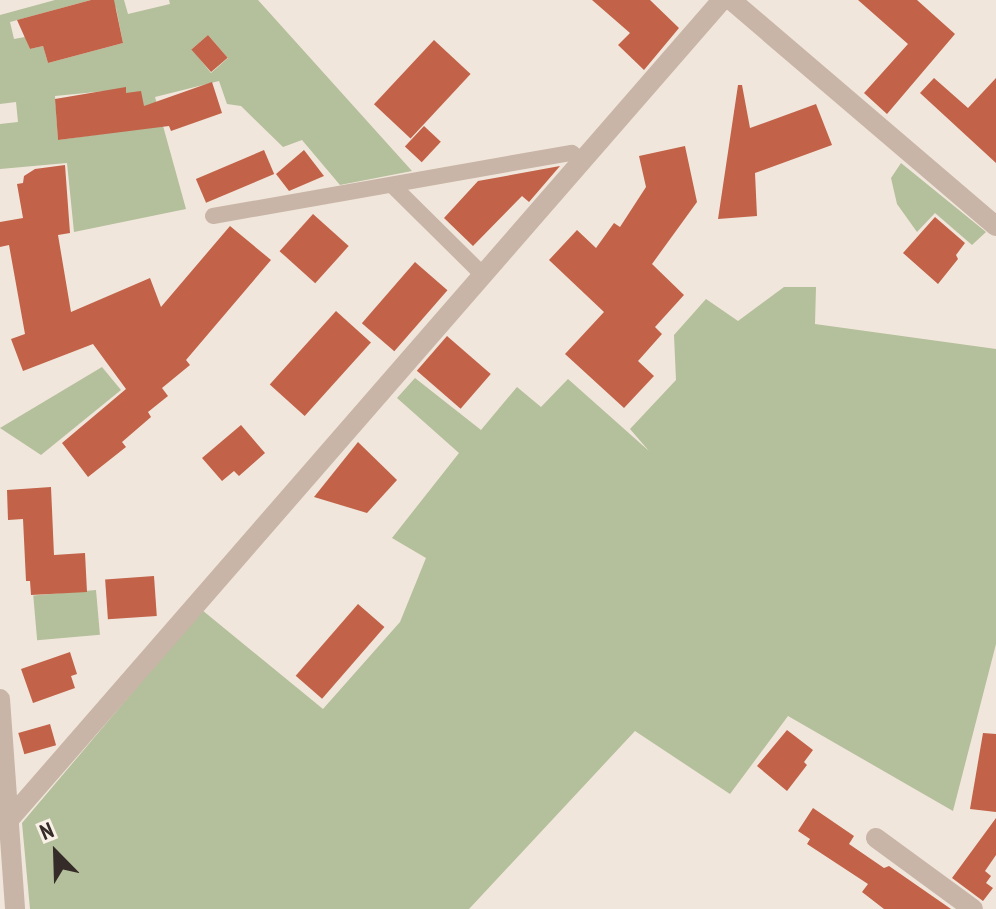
<!DOCTYPE html>
<html>
<head>
<meta charset="utf-8">
<style>
  body { margin:0 }
  #map { position:relative; width:996px; height:909px; overflow:hidden; background:#f1e6db; font-family:"PT Sans Narrow",sans-serif }
  div>[style] { position:absolute }
  .green>* { inset:0; background:#b4bf9b; transform-origin:0 0 }
  .building>* { inset:0; background:#c26248; transform-origin:0 0 }
  .lane>* { height:16px; margin:-8px; padding:0 8px; transform-origin:8px; border-radius:8px; background:#c8b5a7 }
  .street>* { height:20px; margin:-10px; padding:0 10px; transform-origin:10px; border-radius:10px; background:#c8b5a7 }
  span { translate:-50% -50%; white-space:nowrap; text-align:center; line-height:1.15; -webkit-text-stroke:7px #f9f0e7; paint-order:stroke }
  .north { position:absolute; left:16px; top:813px; width:80px; height:80px; -webkit-text-stroke:6px #f9f0e7; paint-order:stroke; rotate:337deg; font-size:22px; font-weight:700; line-height:32px; text-align:center; color:#352b28 }
  .north::after { content:''; display:block; margin:auto; width:28px; height:36px; background:#352b28; clip-path:polygon(50% 0,100% 100%,50% 72%,0 100%) }
</style>
</head>
<body>
<div id="map">
  <div class="green">
    <i style="clip-path:polygon(evenodd,55px 0,91px 0,10px 22px,14px 39px,25px 37px,30px 49px,43px 46px,48px 63px,123px 43px,116px 8px,108px 0,124px 0,128px 14px,170px 4px,169px 0,258px 0,412px 171px,340px 185px,302px 140px,283px 147px,241px 106px,227px 104px,219px 81px,155px 97px,186px 209px,74px 232px,67px 163px,0 169px,0 124px,18px 122px,16px 102px,0 104px,0 15px,55px 0,208px 35px,228px 58px,211px 73px,192px 49px,208px 35px,55px 0,106px 91px,108px 133px,58px 140px,55px 96px,106px 91px)"></i>
    <i style="clip-path:polygon(901px 163px,986px 232px,972px 245px,935px 213px,917px 232px,897px 204px,891px 178px)"></i>
    <i style="clip-path:polygon(784px 287px,816px 287px,815px 324px,996px 349px,996px 644px,953px 811px,788px 716px,730px 794px,635px 731px,469px 909px,30px 909px,22px 823px,202px 610px,323px 709px,400px 622px,426px 558px,392px 538px,459px 453px,397px 398px,415px 378px,481px 430px,517px 387px,541px 407px,568px 379px,649px 451px,630px 429px,676px 380px,674px 335px,706px 299px,738px 321px)"></i>
    <i style="clip-path:polygon(102px 367px,121px 390px,41px 455px,0 428px)"></i>
    <i style="left:96px;top:590px;width:45px;height:63px;rotate:85deg"></i>
  </div>
  <div class="building">
    <i style="clip-path:polygon(91px 0,114px 0,123px 43px,48px 63px,43px 46px,30px 49px,17px 20px)"></i>
    <i style="clip-path:polygon(592px 0,650px 0,679px 28px,644px 70px,618px 45px,630px 33px)"></i>
    <i style="clip-path:polygon(858px 0,917px 0,955px 34px,887px 114px,864px 93px,908px 44px)"></i>
    <i style="left:208px;top:35px;width:30px;height:22px;rotate:49deg"></i>
    <i style="left:434px;top:40px;width:50px;height:88px;rotate:43deg"></i>
    <i style="clip-path:polygon(934px 78px,968px 108px,996px 78px,996px 163px,920px 93px)"></i>
    <i style="clip-path:polygon(212px 82px,222px 113px,171px 131px,169px 126px,58px 140px,55px 99px,126px 87px,126px 93px,141px 91px,144px 106px)"></i>
    <i style="clip-path:polygon(738px 85px,742px 85px,750px 128px,816px 104px,832px 145px,755px 173px,757px 216px,718px 219px)"></i>
    <i style="left:424px;top:126px;width:23px;height:28px;rotate:43deg"></i>
    <i style="clip-path:polygon(685px 146px,697px 202px,652px 264px,684px 295px,655px 327px,662px 334px,638px 361px,654px 376px,624px 408px,565px 354px,604px 312px,549px 260px,577px 230px,596px 248px,614px 223px,620px 227px,646px 187px,639px 156px)"></i>
    <i style="left:264px;top:150px;width:26px;height:74px;rotate:67deg"></i>
    <i style="clip-path:polygon(304px 150px,324px 176px,289px 191px,276px 174px)"></i>
    <i style="clip-path:polygon(65px 165px,70px 233px,58px 235px,71px 312px,150px 278px,161px 307px,230px 226px,271px 260px,186px 360px,190px 365px,162px 388px,168px 396px,148px 412px,151px 417px,122px 442px,126px 447px,88px 477px,62px 443px,126px 389px,93px 344px,23px 371px,11px 339px,25px 334px,9px 245px,0 247px,0 222px,23px 218px,17px 184px,23px 183px,24px 176px,35px 169px)"></i>
    <i style="clip-path:polygon(560px 166px,529px 202px,522px 196px,473px 246px,444px 218px,478px 181px)"></i>
    <i style="left:313px;top:214px;width:48px;height:50px;rotate:42deg"></i>
    <i style="clip-path:polygon(935px 217px,965px 243px,956px 255px,958px 259px,938px 284px,903px 253px)"></i>
    <i style="left:415px;top:262px;width:43px;height:81px;rotate:41deg"></i>
    <i style="left:336px;top:311px;width:47px;height:99px;rotate:42deg"></i>
    <i style="left:447px;top:336px;width:58px;height:46px;rotate:41deg"></i>
    <i style="clip-path:polygon(241px 425px,265px 453px,239px 476px,234px 471px,222px 481px,202px 458px)"></i>
    <i style="clip-path:polygon(358px 442px,397px 480px,367px 513px,314px 497px)"></i>
    <i style="clip-path:polygon(51px 487px,54px 555px,85px 553px,87px 592px,31px 595px,30px 581px,26px 581px,23px 519px,8px 520px,7px 490px)"></i>
    <i style="left:154px;top:576px;width:40px;height:49px;rotate:86deg"></i>
    <i style="left:358px;top:604px;width:35px;height:95px;rotate:41deg"></i>
    <i style="clip-path:polygon(70px 652px,77px 674px,71px 676px,75px 688px,33px 703px,21px 669px)"></i>
    <i style="left:50px;top:724px;width:22px;height:33px;rotate:74deg"></i>
    <i style="clip-path:polygon(787px 730px,813px 750px,804px 762px,807px 765px,787px 791px,757px 766px)"></i>
    <i style="clip-path:polygon(983px 733px,996px 734px,996px 812px,970px 809px)"></i>
    <i style="clip-path:polygon(813px 808px,854px 836px,849px 844px,884px 868px,889px 866px,951px 909px,884px 909px,862px 892px,868px 884px,807px 844px,810px 839px,798px 831px)"></i>
    <i style="clip-path:polygon(996px 818px,996px 855px,985px 871px,991px 876px,986px 883px,993px 888px,983px 901px,952px 878px)"></i>
  </div>
  <div class="lane">
    <i style="left:392px;top:185px;width:128px;rotate:44.7deg"></i>
    <i style="left:213px;top:216px;width:364px;rotate:-10deg"></i>
    <i style="left:572px;top:153px;width:13px;rotate:39deg"></i>
  </div>
  <div class="street">
    <i style="left:731px;top:0;width:348px;rotate:40.5deg"></i>
    <i style="left:0;top:699px;width:211px;rotate:85.9deg"></i>
    <i style="left:0;top:830px;width:1100px;rotate:-48.98deg"></i>
    <i style="left:876px;top:838px;width:120px;rotate:36.2deg"></i>
  </div>
  <div class="north">N</div>
</div>
</body>
</html>
